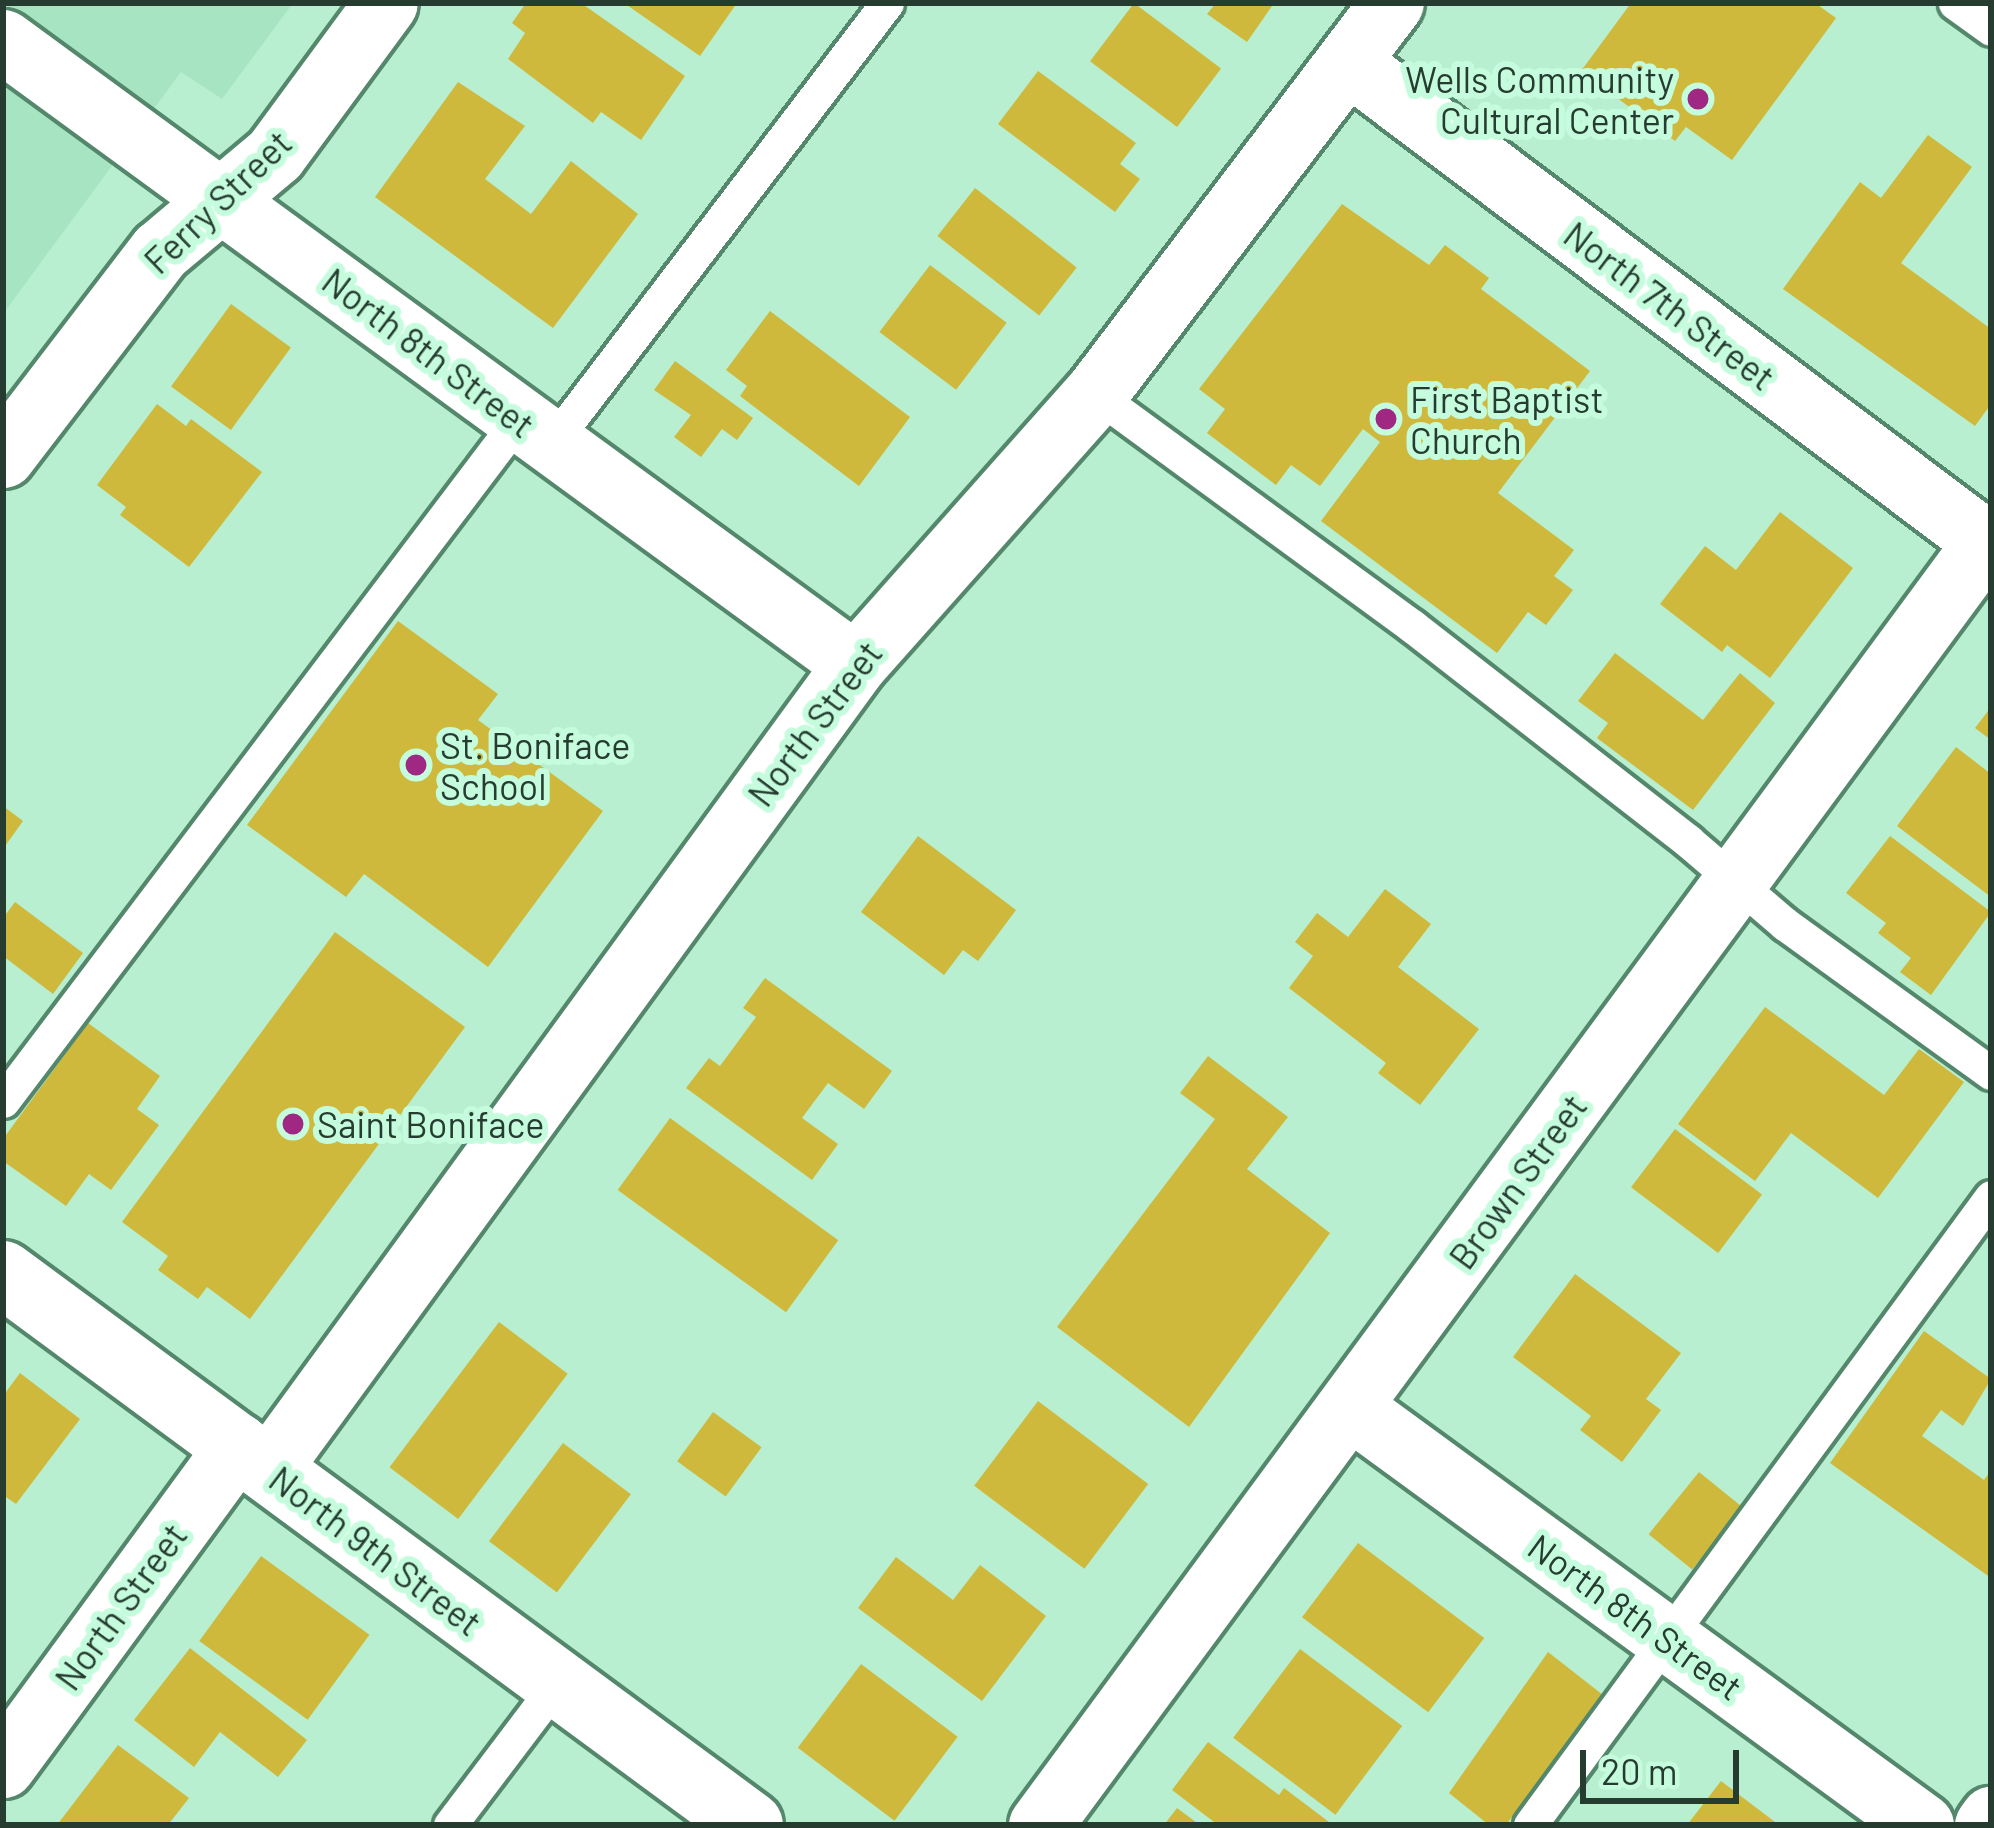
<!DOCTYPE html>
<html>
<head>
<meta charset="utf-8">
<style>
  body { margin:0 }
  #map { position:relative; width:1994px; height:1828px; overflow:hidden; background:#b8efd0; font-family:Barlow,sans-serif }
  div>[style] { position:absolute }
  .built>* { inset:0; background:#a7e5c2 }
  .building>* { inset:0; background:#ceb93d; transform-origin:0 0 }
  .roads { filter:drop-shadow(3px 0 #54876b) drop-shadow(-3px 0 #54876b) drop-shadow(0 3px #54876b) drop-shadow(0 -3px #54876b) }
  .lane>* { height:33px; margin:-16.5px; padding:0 16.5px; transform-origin:16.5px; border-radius:16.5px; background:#fff }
  .street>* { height:63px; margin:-31.5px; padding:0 31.5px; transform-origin:31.5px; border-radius:31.5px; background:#fff }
  .secondary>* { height:66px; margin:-33px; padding:0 33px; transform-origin:33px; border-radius:33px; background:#fff }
  .dots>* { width:33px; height:33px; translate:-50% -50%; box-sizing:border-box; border:6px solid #c5fcdd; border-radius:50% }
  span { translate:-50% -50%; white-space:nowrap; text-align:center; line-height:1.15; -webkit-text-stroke:12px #c5fcdd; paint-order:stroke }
  .poi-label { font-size:36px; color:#263c30 }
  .right { translate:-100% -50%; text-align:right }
  .left { translate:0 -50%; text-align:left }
  .street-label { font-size:36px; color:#263c30 }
  .frame { position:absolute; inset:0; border:6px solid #263c30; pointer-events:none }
  .scale { position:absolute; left:1580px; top:1750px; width:159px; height:54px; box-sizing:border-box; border:6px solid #263c30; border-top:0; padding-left:15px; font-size:36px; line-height:42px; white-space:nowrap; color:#263c30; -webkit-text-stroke:9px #c5fcdd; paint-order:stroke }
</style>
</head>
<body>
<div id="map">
  <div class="built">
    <i style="clip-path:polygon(3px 3px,293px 3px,222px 99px,181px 72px,3px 314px)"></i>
  </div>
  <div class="building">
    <i style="clip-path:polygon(526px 3px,581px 3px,685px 76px,641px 140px,601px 112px,593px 123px,508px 59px,525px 33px,512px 23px)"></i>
    <i style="clip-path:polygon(624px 3px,737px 3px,700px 56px)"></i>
    <i style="left:1134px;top:3px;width:109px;height:73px;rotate:37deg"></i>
    <i style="clip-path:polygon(1216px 3px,1274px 3px,1247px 42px,1207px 14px)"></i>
    <i style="clip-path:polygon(1631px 3px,1815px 3px,1836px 18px,1732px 160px,1686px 127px,1675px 141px,1581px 71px)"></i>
    <i style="clip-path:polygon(1038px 71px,1136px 143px,1120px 164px,1140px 179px,1115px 212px,998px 124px)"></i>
    <i style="clip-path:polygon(458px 82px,525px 126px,485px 179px,531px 214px,571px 161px,638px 214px,553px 328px,375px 197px)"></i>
    <i style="clip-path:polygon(1928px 135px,1972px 167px,1901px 263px,1991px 329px,1991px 404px,1975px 426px,1783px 289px,1860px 182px,1881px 198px)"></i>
    <i style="left:975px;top:188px;width:129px;height:61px;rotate:38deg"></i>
    <i style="clip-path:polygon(1342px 204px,1429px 265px,1445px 245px,1489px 278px,1481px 289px,1590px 371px,1498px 493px,1574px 550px,1554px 576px,1573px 590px,1546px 625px,1528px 612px,1497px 653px,1321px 521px,1380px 442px,1363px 429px,1320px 486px,1291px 465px,1276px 485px,1207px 433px,1225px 409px,1199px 389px)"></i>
    <i style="left:930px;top:265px;width:96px;height:84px;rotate:37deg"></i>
    <i style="left:231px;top:304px;width:74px;height:102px;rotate:36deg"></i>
    <i style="clip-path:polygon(770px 311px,910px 417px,859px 486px,740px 396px,747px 386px,726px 370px)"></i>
    <i style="clip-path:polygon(675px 361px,753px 418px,737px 440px,722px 429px,701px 457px,674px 437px,691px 415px,654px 390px)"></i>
    <i style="clip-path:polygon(157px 404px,186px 426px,191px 419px,262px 472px,189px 567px,120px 515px,126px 507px,97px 485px)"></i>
    <i style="clip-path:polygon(1780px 512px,1853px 568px,1770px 678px,1727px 645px,1722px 652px,1660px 604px,1705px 546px,1736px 570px)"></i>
    <i style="clip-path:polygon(398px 621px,498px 694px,478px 720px,603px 811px,488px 967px,364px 874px,346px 897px,247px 825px)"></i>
    <i style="clip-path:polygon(1615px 653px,1703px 720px,1740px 673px,1775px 703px,1693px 810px,1597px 738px,1608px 723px,1578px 701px)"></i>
    <i style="clip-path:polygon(1991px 707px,1991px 740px,1975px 728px)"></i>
    <i style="clip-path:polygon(1956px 747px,1991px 774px,1991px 897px,1897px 826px)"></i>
    <i style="clip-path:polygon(3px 806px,23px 821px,3px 849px)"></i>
    <i style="clip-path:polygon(918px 836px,1016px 910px,978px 961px,963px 950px,944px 975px,861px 912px)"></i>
    <i style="clip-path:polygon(1890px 836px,1991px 912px,1931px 995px,1900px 972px,1911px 958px,1878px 933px,1886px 923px,1846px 893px)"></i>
    <i style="clip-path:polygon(1385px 889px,1431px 924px,1398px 967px,1479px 1029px,1420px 1105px,1378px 1073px,1386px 1063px,1289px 988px,1313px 956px,1295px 942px,1317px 913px,1348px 937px)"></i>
    <i style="clip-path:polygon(15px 902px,83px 953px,53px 994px,3px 956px,3px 918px)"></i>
    <i style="clip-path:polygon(335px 932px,465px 1027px,250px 1319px,207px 1287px,198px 1299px,158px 1270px,168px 1256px,122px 1222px)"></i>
    <i style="clip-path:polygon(765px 978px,892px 1071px,864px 1109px,828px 1083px,802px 1118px,838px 1144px,812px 1180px,686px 1088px,709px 1058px,720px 1066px,756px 1017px,743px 1008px)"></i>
    <i style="clip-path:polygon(1765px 1007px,1884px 1095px,1919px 1049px,1964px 1082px,1878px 1198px,1791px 1133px,1755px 1181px,1678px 1124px)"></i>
    <i style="clip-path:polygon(88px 1023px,160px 1076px,137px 1109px,159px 1125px,111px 1190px,89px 1174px,66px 1206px,3px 1161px,3px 1139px)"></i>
    <i style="clip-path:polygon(1208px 1056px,1288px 1117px,1247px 1169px,1330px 1233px,1189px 1427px,1057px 1327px,1215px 1119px,1180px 1093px)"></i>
    <i style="left:670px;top:1118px;width:208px;height:89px;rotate:36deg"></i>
    <i style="left:1675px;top:1129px;width:109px;height:73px;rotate:37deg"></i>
    <i style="clip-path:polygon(1575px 1274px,1681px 1353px,1646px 1399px,1661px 1410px,1622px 1462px,1580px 1430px,1591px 1416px,1513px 1357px)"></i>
    <i style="left:499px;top:1322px;width:86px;height:182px;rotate:37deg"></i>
    <i style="clip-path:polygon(1924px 1331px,1991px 1379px,1963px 1426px,1941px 1410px,1922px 1436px,1984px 1480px,1991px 1470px,1991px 1578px,1830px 1463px)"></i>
    <i style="clip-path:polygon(20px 1373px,80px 1419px,16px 1504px,3px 1495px,3px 1396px)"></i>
    <i style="left:1038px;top:1401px;width:138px;height:106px;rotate:37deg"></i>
    <i style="left:713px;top:1412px;width:60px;height:61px;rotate:36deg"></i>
    <i style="left:563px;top:1443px;width:85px;height:123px;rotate:37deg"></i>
    <i style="left:1699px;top:1472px;width:56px;height:80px;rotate:39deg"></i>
    <i style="left:1358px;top:1543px;width:158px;height:93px;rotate:37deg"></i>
    <i style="left:261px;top:1556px;width:134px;height:105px;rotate:36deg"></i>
    <i style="clip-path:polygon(896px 1557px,953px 1600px,980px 1565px,1046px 1616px,982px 1701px,858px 1608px)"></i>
    <i style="clip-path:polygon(190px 1648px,307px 1740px,278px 1777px,220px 1732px,194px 1767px,134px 1720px)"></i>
    <i style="left:1300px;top:1649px;width:128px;height:111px;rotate:37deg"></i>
    <i style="clip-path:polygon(1548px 1652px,1603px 1695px,1506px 1825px,1489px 1825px,1449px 1793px)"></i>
    <i style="left:861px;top:1664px;width:121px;height:105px;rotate:37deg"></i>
    <i style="clip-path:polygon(1208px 1742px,1279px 1795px,1284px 1788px,1333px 1825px,1218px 1825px,1172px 1790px)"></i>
    <i style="clip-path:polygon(118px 1745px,189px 1798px,168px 1825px,57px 1825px)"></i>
    <i style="clip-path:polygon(1721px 1781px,1779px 1825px,1687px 1825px)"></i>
    <i style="clip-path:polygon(1177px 1808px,1200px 1825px,1164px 1825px)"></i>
  </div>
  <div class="roads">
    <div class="lane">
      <i style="left:1955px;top:3px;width:44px;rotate:35.8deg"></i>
      <i style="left:1095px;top:394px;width:393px;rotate:36.2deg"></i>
      <i style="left:1412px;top:626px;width:350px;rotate:37.9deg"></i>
      <i style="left:1688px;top:841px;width:128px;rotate:40.6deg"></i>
      <i style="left:1785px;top:924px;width:254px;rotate:35.9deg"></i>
      <i style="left:552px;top:443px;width:553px;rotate:-52.72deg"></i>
      <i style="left:3px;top:1101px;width:854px;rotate:-52.9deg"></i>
      <i style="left:450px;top:1825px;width:176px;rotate:-52.9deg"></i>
      <i style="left:1530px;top:1825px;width:779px;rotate:-53.72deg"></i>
    </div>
    <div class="street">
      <i style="left:3px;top:41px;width:1055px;rotate:36.18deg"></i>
      <i style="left:1349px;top:63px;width:803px;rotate:36.96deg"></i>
      <i style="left:3px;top:456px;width:258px;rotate:-52.6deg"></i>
      <i style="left:160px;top:251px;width:150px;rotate:-40.1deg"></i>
      <i style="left:275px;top:154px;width:187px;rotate:-53.7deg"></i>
      <i style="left:1351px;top:1408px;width:707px;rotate:36.14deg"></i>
      <i style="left:269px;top:1468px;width:995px;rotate:-53.91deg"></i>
      <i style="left:855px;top:664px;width:361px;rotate:-48.4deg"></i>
      <i style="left:1095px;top:394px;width:491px;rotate:-52.8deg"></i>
      <i style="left:3px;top:1766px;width:398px;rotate:-53.8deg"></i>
      <i style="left:1040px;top:1825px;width:1603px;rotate:-53.62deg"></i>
      <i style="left:1986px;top:1825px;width:9px;rotate:-54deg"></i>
    </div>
    <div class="secondary">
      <i style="left:3px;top:1274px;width:928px;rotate:36.41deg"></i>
    </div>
  </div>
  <div class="dots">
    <i style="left:1698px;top:99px;background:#9e2882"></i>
    <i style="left:1386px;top:419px;background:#9e2882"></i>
    <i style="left:416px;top:765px;background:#9e2882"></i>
    <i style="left:293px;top:1124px;background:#9e2882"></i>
  </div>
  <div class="poi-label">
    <span class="right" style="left:1674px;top:99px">Wells Community<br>Cultural Center</span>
    <span class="left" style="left:1410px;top:419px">First Baptist<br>Church</span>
    <span class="left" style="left:440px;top:765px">St. Boniface<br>School</span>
    <span class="left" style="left:317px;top:1124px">Saint Boniface</span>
  </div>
  <div class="street-label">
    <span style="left:217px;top:201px;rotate:-44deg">Ferry Street</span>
    <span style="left:1670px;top:305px;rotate:37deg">North 7th Street</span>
    <span style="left:429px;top:352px;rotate:37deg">North 8th Street</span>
    <span style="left:814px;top:723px;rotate:-53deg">North Street</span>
    <span style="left:1517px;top:1181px;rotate:-54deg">Brown Street</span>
    <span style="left:376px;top:1550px;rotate:37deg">North 9th Street</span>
    <span style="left:120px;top:1606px;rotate:-54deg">North Street</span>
    <span style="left:1636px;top:1616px;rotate:36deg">North 8th Street</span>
  </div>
  <div class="frame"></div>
  <div class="scale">20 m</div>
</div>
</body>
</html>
